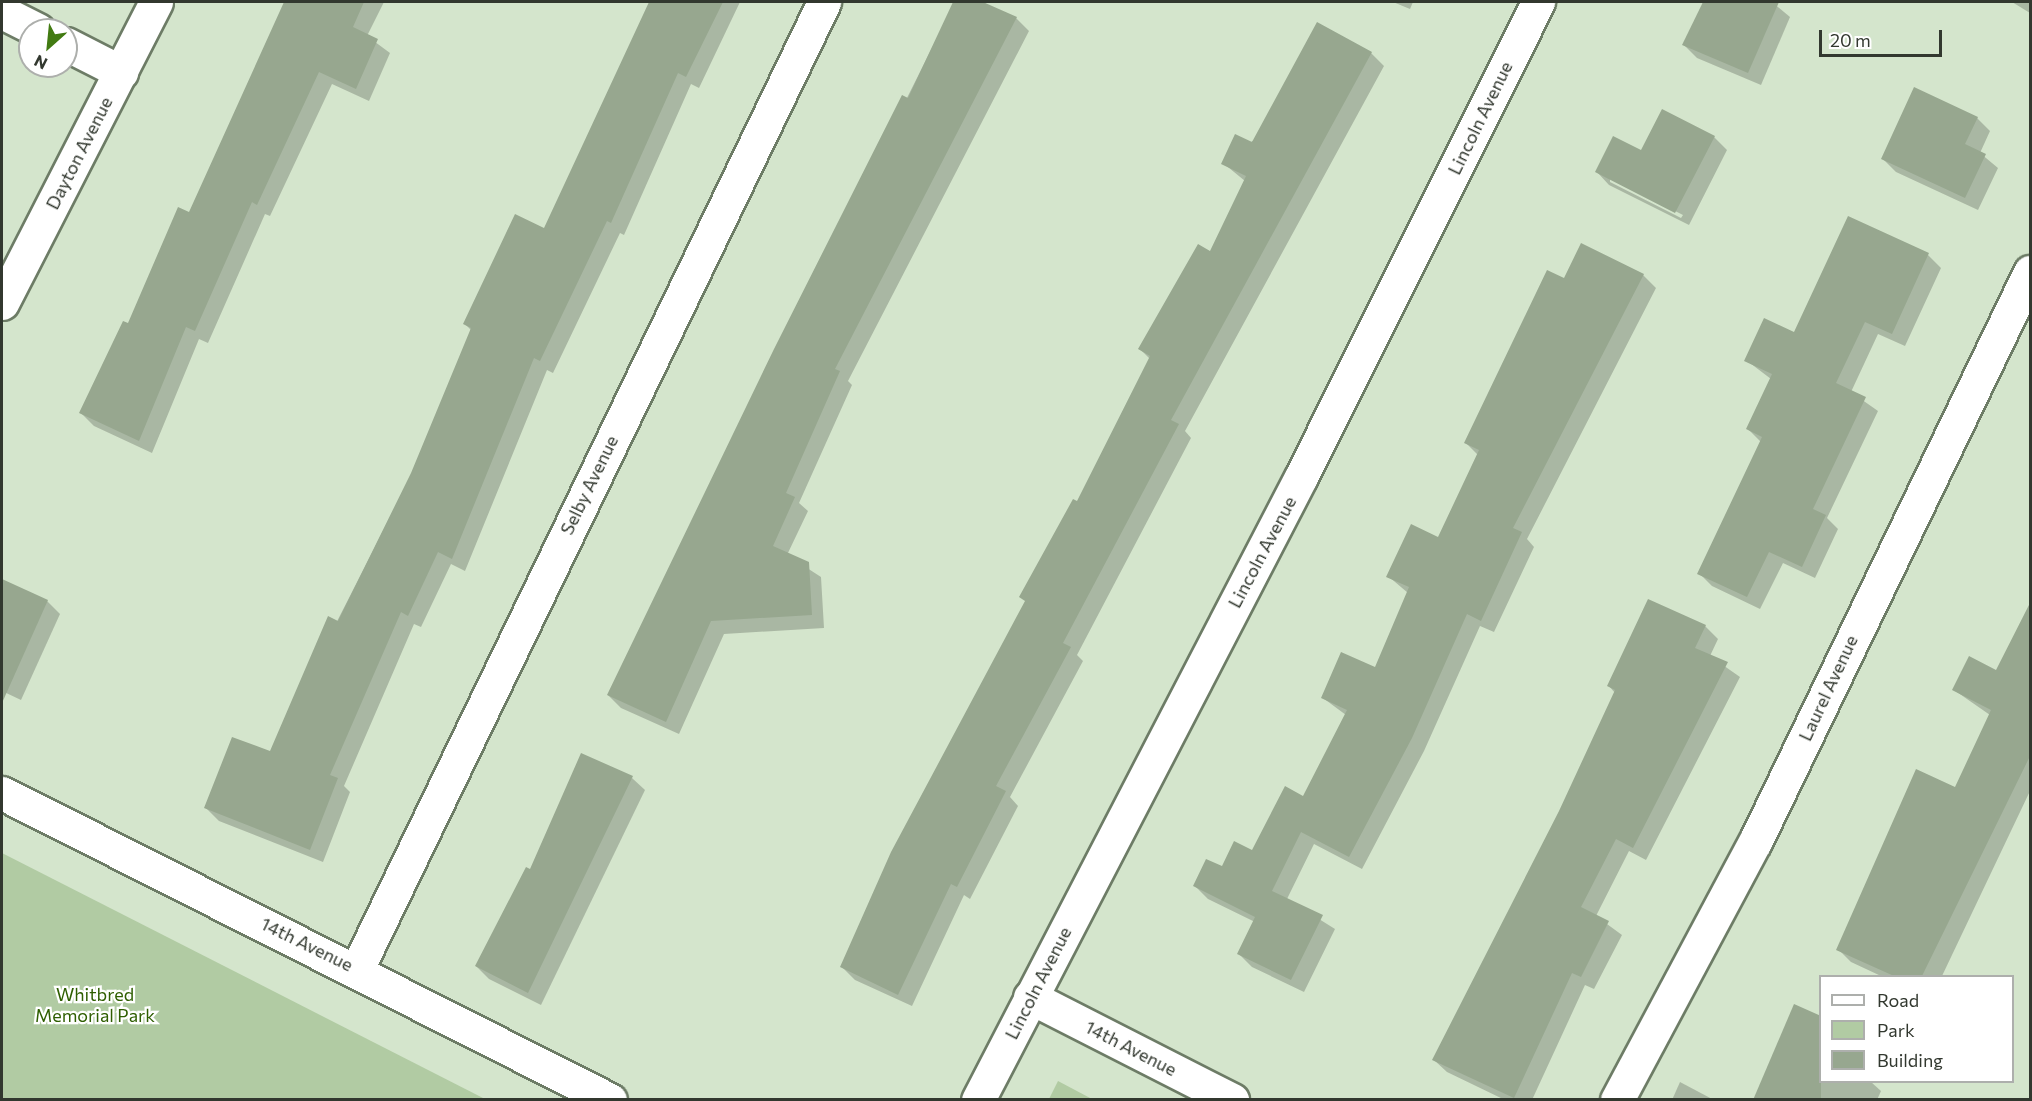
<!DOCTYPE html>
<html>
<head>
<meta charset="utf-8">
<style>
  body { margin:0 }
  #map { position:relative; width:2032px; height:1101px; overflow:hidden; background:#d4e5cc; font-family:Commissioner,sans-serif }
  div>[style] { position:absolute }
  .green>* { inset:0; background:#b1cba3 }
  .shadow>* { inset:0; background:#0003 }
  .building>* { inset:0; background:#97a78f }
  .roads { filter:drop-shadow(2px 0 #6d7c66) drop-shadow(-2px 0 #6d7c66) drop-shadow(0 2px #6d7c66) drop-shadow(0 -2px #6d7c66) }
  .minor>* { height:33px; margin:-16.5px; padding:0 16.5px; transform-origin:16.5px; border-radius:16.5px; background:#fff }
  .tertiary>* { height:33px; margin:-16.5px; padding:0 16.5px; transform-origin:16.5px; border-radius:16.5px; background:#fff }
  span { translate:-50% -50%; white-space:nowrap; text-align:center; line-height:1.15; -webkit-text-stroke:4.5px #fff; paint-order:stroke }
  .street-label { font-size:18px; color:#32382f }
  .park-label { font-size:18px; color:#2e5e00 }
  .frame { position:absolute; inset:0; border:3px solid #32382f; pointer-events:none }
  .legend { position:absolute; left:1819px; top:975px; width:195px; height:108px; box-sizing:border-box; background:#fff; border:2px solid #adafac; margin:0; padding:8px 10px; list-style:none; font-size:18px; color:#32382f }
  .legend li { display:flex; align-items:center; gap:12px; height:30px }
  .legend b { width:30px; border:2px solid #adafac }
  .north { position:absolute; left:18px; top:18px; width:60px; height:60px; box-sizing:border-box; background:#fff; border:2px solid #adafac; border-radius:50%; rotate:207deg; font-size:16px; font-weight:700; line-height:24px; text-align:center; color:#32382f }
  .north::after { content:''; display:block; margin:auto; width:21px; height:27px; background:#427b12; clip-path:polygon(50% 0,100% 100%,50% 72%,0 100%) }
  .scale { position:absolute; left:1819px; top:30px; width:123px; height:27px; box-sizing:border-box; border:3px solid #32382f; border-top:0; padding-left:8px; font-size:18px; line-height:21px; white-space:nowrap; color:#32382f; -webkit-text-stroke:4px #fff; paint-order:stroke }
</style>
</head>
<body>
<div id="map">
  <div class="green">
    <i style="clip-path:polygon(2px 853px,485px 1099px,2px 1099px)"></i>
    <i style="clip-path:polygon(1058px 1081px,1092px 1099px,1049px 1099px)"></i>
  </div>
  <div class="shadow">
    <i style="clip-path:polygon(285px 2px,384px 2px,367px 36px,390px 53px,369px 101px,332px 84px,270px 216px,265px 214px,208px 343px,199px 339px,152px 453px,94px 426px,81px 413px,189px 214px)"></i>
    <i style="clip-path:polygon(652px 2px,740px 2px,699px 88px,691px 84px,624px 235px,620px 233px,553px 373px,547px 370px,465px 571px,451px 564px,421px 627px,414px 624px,344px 786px,350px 792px,323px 862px,219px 821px,206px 808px,270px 753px,412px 474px,471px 330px,465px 324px,545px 230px)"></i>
    <i style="clip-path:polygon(955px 2px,980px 2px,1016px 18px,1029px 31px,848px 381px,852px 385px,799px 503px,808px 511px,787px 555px,821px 577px,824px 628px,724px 634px,679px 734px,621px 708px,608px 695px)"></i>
    <i style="clip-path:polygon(1393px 2px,1413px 2px,1410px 9px)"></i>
    <i style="clip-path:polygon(1705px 2px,1772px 2px,1790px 17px,1761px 85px,1697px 58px,1684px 45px)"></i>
    <i style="clip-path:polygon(2012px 2px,2030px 2px,2030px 13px)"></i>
    <i style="clip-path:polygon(1371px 53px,1384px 66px,1185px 431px,1191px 438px,1077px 655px,1083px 661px,1010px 797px,1018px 806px,970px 899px,964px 895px,912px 1006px,855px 980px,842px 967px,1150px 359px,1140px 349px,1210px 253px,1245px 181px,1223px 163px)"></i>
    <i style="clip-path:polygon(1977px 118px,1990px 131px,1980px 153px,1998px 168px,1978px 210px,1896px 172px,1883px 159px)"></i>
    <i style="clip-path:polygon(evenodd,1714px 137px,1727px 150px,1689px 225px,1609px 185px,1597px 172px,1641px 152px,1714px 137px,1610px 178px,1683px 215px,1681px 218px,1610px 182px,1610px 178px)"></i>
    <i style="clip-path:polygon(1928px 255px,1941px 268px,1905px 346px,1878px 334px,1851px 392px,1878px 411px,1827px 518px,1838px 529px,1815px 578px,1783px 563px,1760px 609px,1712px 586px,1699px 573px,1761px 442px,1748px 429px,1771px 379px,1746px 360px)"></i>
    <i style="clip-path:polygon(1643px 275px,1656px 288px,1527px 539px,1534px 547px,1494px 632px,1480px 626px,1424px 751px,1362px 869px,1314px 844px,1287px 899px,1335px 929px,1304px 992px,1252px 967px,1239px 954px,1255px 922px,1208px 899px,1195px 886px,1253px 852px,1304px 798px,1346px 715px,1323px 698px,1376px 669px,1408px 593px,1388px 576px,1439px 539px,1478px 455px,1466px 443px,1564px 280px)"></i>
    <i style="clip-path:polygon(2px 580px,47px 601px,60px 614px,21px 700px,2px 691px)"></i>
    <i style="clip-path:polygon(1705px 626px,1718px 639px,1710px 656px,1740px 677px,1646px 860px,1629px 851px,1596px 916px,1622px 935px,1594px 989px,1585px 985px,1532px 1100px,1505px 1100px,1447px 1072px,1434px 1060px,1560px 812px,1615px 693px,1609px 686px)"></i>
    <i style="clip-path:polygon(2030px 649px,2030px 791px,1942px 976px,1881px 976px,1851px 962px,1838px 949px,1956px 789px,1990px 715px,1954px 690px,1997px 672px)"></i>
    <i style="clip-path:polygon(632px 778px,645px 790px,541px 1005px,489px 979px,476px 966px,531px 871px)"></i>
    <i style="clip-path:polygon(1680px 1082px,1714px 1100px,1672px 1100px)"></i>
    <i style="clip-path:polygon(1820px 1082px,1871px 1082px,1881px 1091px,1877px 1100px,1754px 1100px)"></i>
  </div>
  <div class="building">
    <i style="clip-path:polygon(284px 2px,364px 2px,353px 27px,378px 39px,356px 89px,319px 72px,257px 205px,252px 202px,195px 331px,186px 327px,139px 441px,79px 413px,123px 321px,128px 323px,178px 207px,189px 212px)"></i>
    <i style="clip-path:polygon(649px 2px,723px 2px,686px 77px,678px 73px,611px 223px,607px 221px,540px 361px,534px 358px,452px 559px,438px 552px,408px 616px,401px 612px,330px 775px,338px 778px,310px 850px,204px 808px,232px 737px,270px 751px,328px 616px,338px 621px,411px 473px,471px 328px,463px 324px,515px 214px,544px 228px)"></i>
    <i style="clip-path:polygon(953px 2px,983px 2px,1017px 17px,835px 369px,840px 371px,786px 493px,795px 497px,773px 546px,809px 562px,812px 615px,711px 621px,666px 722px,607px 695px,774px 349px,902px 95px,908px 98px)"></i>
    <i style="clip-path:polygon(1703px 2px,1779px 2px,1748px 73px,1682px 45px)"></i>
    <i style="clip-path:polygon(1317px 22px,1372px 52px,1171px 420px,1179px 424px,1063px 643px,1071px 647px,996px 786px,1006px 791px,957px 887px,951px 884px,898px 995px,840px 967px,891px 852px,1025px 601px,1019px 597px,1073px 499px,1077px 501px,1150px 356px,1138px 349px,1198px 244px,1210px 251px,1246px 176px,1221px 164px,1235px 134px,1252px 142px)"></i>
    <i style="clip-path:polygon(1914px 87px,1978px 117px,1965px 144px,1986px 154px,1965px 198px,1881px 159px)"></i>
    <i style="clip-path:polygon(1662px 109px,1715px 136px,1675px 213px,1595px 172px,1613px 136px,1641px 150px)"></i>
    <i style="clip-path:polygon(1848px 216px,1929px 253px,1892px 334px,1865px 322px,1836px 383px,1866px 397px,1813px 509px,1826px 515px,1802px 567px,1769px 552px,1747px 597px,1697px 574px,1762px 437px,1746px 429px,1772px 374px,1744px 361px,1764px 318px,1794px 332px)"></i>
    <i style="clip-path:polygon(1581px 243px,1644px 274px,1513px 528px,1522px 532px,1481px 621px,1467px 614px,1412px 738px,1349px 857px,1301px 832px,1272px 891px,1323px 915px,1291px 980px,1237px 954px,1255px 917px,1193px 886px,1206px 859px,1222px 866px,1234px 841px,1252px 850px,1285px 786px,1303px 796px,1347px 710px,1321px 698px,1341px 652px,1375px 667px,1409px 587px,1386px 577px,1411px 524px,1438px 537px,1479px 450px,1464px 443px,1523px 320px,1547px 270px,1564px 278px)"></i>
    <i style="clip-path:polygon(2px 579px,48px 600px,2px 703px)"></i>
    <i style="clip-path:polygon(1648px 599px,1706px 625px,1695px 648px,1728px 662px,1633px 848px,1616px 839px,1581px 907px,1609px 921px,1581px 977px,1572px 973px,1514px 1098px,1432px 1060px,1559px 811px,1615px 690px,1607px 686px)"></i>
    <i style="clip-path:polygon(2031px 601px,2031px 754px,1922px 976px,1894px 976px,1836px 950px,1916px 769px,1955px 787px,1991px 710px,1952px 690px,1969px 656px,1996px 670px)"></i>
    <i style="clip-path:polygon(581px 753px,633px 776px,528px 993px,475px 966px,526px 867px,530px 869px)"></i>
    <i style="clip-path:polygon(1794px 1004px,1821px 1016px,1821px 1100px,1753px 1100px)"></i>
  </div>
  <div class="roads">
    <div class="minor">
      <i style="left:2px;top:12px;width:40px;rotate:26.6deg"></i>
      <i style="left:66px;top:44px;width:62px;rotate:27deg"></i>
      <i style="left:2px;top:303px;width:338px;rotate:-62.9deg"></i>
      <i style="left:2px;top:793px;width:681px;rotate:26.79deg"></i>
      <i style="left:357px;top:969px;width:1074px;rotate:-64.22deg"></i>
      <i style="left:1030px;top:997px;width:227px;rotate:27deg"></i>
      <i style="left:1617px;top:1100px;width:293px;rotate:-61.9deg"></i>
      <i style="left:1755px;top:842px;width:633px;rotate:-64.24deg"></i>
    </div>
    <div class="tertiary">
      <i style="left:978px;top:1100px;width:702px;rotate:-62.6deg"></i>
      <i style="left:1301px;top:477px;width:531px;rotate:-63.48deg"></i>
    </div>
  </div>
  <div class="street-label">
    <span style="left:1480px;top:118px;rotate:-64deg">Lincoln Avenue</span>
    <span style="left:79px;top:153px;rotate:-63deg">Dayton Avenue</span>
    <span style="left:589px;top:485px;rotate:-64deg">Selby Avenue</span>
    <span style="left:1262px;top:552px;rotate:-62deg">Lincoln Avenue</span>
    <span style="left:1828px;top:688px;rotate:-65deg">Laurel Avenue</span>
    <span style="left:307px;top:944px;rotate:26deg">14th Avenue</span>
    <span style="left:1038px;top:983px;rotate:-63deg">Lincoln Avenue</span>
    <span style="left:1131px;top:1048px;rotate:27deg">14th Avenue</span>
  </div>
  <div class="park-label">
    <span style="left:95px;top:1005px">Whitbred<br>Memorial Park</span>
  </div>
  <div class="frame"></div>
  <ul class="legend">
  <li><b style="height:8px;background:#fff"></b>Road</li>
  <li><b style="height:16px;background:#b1cba3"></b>Park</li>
  <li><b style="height:16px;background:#97a78f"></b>Building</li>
  </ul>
  <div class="north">N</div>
  <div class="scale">20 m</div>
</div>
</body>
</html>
